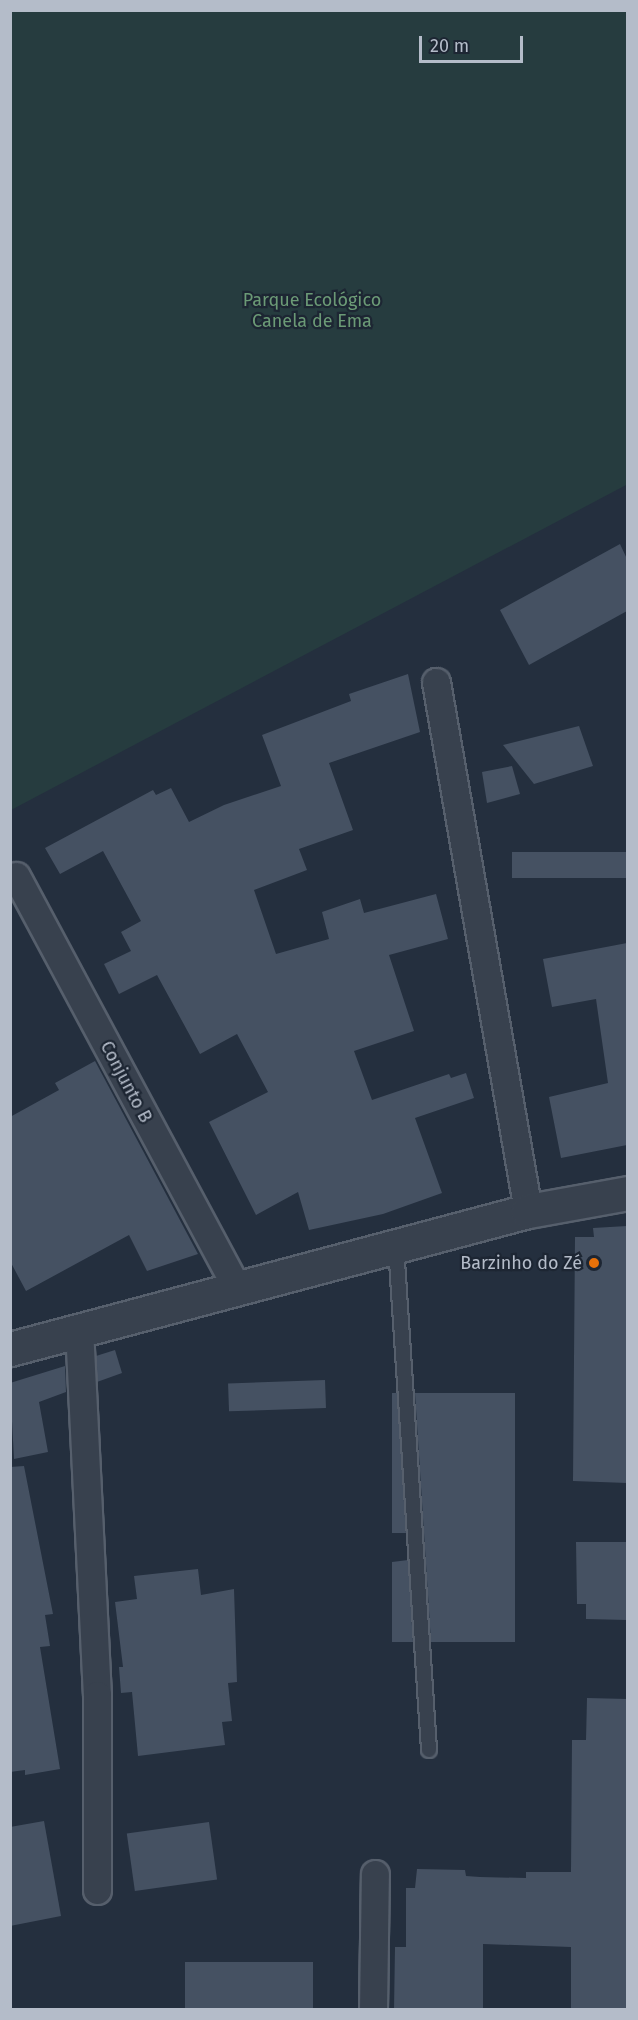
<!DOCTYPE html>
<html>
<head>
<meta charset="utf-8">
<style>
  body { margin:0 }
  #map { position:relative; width:638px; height:2020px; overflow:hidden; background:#242f3e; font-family:"Fira Sans",sans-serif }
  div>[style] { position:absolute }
  .green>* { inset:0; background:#263c3f }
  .building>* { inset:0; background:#455162; transform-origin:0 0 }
  .roads { filter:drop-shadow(2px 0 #565f6c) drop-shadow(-2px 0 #565f6c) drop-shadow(0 2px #565f6c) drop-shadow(0 -2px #565f6c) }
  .service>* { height:14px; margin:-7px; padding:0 7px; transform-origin:7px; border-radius:7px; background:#38414e }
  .minor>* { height:27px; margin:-13.5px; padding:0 13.5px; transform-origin:13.5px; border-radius:13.5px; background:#38414e }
  .tertiary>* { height:33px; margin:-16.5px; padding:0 16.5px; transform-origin:16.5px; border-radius:16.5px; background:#38414e }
  .dots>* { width:16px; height:16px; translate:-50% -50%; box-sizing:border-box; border:3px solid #1d2633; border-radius:50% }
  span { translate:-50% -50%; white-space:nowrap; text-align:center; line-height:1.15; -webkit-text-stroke:4.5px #1d2633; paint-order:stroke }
  .park-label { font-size:18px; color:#6b9a76 }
  .street-label { font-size:18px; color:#b4bcc9 }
  .poi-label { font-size:18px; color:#b4bcc9 }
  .right { translate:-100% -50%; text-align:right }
  .frame { position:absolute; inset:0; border:12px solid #b4bcc9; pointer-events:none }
  .scale { position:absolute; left:419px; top:36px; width:104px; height:27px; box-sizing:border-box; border:3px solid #b4bcc9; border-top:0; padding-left:8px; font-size:18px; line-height:21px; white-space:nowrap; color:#b4bcc9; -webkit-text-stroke:4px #1d2633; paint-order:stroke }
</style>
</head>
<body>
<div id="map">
  <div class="green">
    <i style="clip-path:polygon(11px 10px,627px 11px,628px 484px,11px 810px)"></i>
  </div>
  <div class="building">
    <i style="clip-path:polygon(620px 544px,627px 559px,627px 611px,529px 665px,500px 610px)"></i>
    <i style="clip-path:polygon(408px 674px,420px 732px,329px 763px,353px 830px,299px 849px,307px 870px,254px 890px,276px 954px,329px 939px,322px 912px,360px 899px,364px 913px,436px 894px,448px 939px,389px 955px,414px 1031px,354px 1051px,372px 1100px,449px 1074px,451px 1078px,466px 1073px,474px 1098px,415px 1118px,442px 1193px,383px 1214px,309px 1230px,298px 1192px,256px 1215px,209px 1122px,268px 1092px,237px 1034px,200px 1054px,157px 975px,119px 994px,104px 964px,131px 951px,121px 932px,141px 921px,103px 851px,60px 874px,45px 848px,153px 790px,156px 795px,171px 788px,189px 822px,224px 805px,281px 786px,262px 735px,351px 701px,349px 694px)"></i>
    <i style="clip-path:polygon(579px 726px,593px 766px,534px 784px,503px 745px)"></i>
    <i style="clip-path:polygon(512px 766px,520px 794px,487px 803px,482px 772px)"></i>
    <i style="left:627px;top:852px;width:26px;height:115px;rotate:90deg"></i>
    <i style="clip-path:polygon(627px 943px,627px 1145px,561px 1158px,549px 1097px,608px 1083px,596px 999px,552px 1007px,543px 959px)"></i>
    <i style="clip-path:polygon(95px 1061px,198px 1254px,147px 1271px,129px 1235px,26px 1291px,10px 1261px,10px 1117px,59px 1090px,55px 1083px)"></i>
    <i style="clip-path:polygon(627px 1226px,627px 1483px,573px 1481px,575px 1237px,594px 1237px,593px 1228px)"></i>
    <i style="clip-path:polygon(115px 1350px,122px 1373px,97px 1382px,96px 1356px)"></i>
    <i style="clip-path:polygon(65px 1366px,66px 1392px,39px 1402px,48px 1452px,14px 1459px,10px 1383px)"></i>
    <i style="left:325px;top:1380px;width:28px;height:97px;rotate:88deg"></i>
    <i style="clip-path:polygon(392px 1393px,397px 1393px,406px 1533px,392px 1533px)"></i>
    <i style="clip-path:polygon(415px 1393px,515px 1393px,515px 1642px,431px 1642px)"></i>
    <i style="clip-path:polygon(24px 1466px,53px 1614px,45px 1615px,50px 1646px,40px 1647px,60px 1769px,25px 1775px,25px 1770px,10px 1772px,10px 1467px)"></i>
    <i style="clip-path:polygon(576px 1542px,627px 1542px,627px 1620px,586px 1619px,586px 1604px,577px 1604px)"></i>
    <i style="clip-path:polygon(408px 1560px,413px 1642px,392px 1642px,392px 1562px)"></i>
    <i style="clip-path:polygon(198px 1569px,201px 1595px,234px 1589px,237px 1682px,228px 1683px,232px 1721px,222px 1722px,225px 1745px,138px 1756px,132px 1692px,121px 1693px,119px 1667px,123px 1667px,115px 1602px,137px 1599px,134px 1576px)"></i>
    <i style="clip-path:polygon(587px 1698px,627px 1699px,627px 2010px,571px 2010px,571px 1947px,483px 1944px,483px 2010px,394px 2010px,395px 1947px,406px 1947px,406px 1888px,415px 1888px,417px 1869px,465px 1870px,466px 1876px,480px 1877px,526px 1878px,526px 1872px,571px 1872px,572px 1740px,586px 1740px)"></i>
    <i style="clip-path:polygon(44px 1821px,61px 1916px,10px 1926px,10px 1827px)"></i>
    <i style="left:209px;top:1822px;width:58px;height:83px;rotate:82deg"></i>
    <i style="left:185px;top:1962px;width:128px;height:48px"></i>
  </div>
  <div class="roads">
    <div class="service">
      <i style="left:396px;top:1246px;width:505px;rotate:86.25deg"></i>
    </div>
    <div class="minor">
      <i style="left:436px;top:682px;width:537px;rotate:80.13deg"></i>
      <i style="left:16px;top:876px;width:466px;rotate:61.8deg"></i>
      <i style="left:79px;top:1328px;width:367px;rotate:87.2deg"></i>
      <i style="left:97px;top:1695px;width:195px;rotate:90deg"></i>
      <i style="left:373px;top:2010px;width:136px;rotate:-89.2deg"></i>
    </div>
    <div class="tertiary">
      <i style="left:10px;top:1349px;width:536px;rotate:-14.92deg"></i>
      <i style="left:528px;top:1211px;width:102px;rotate:-10.2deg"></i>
    </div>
  </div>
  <div class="dots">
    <i style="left:594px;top:1263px;background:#e8710a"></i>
  </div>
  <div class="park-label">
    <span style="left:312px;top:311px">Parque Ecológico<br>Canela de Ema</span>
  </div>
  <div class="street-label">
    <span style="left:126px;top:1082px;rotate:62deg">Conjunto B</span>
  </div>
  <div class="poi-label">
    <span class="right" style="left:582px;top:1263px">Barzinho do Zé</span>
  </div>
  <div class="frame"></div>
  <div class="scale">20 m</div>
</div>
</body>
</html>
